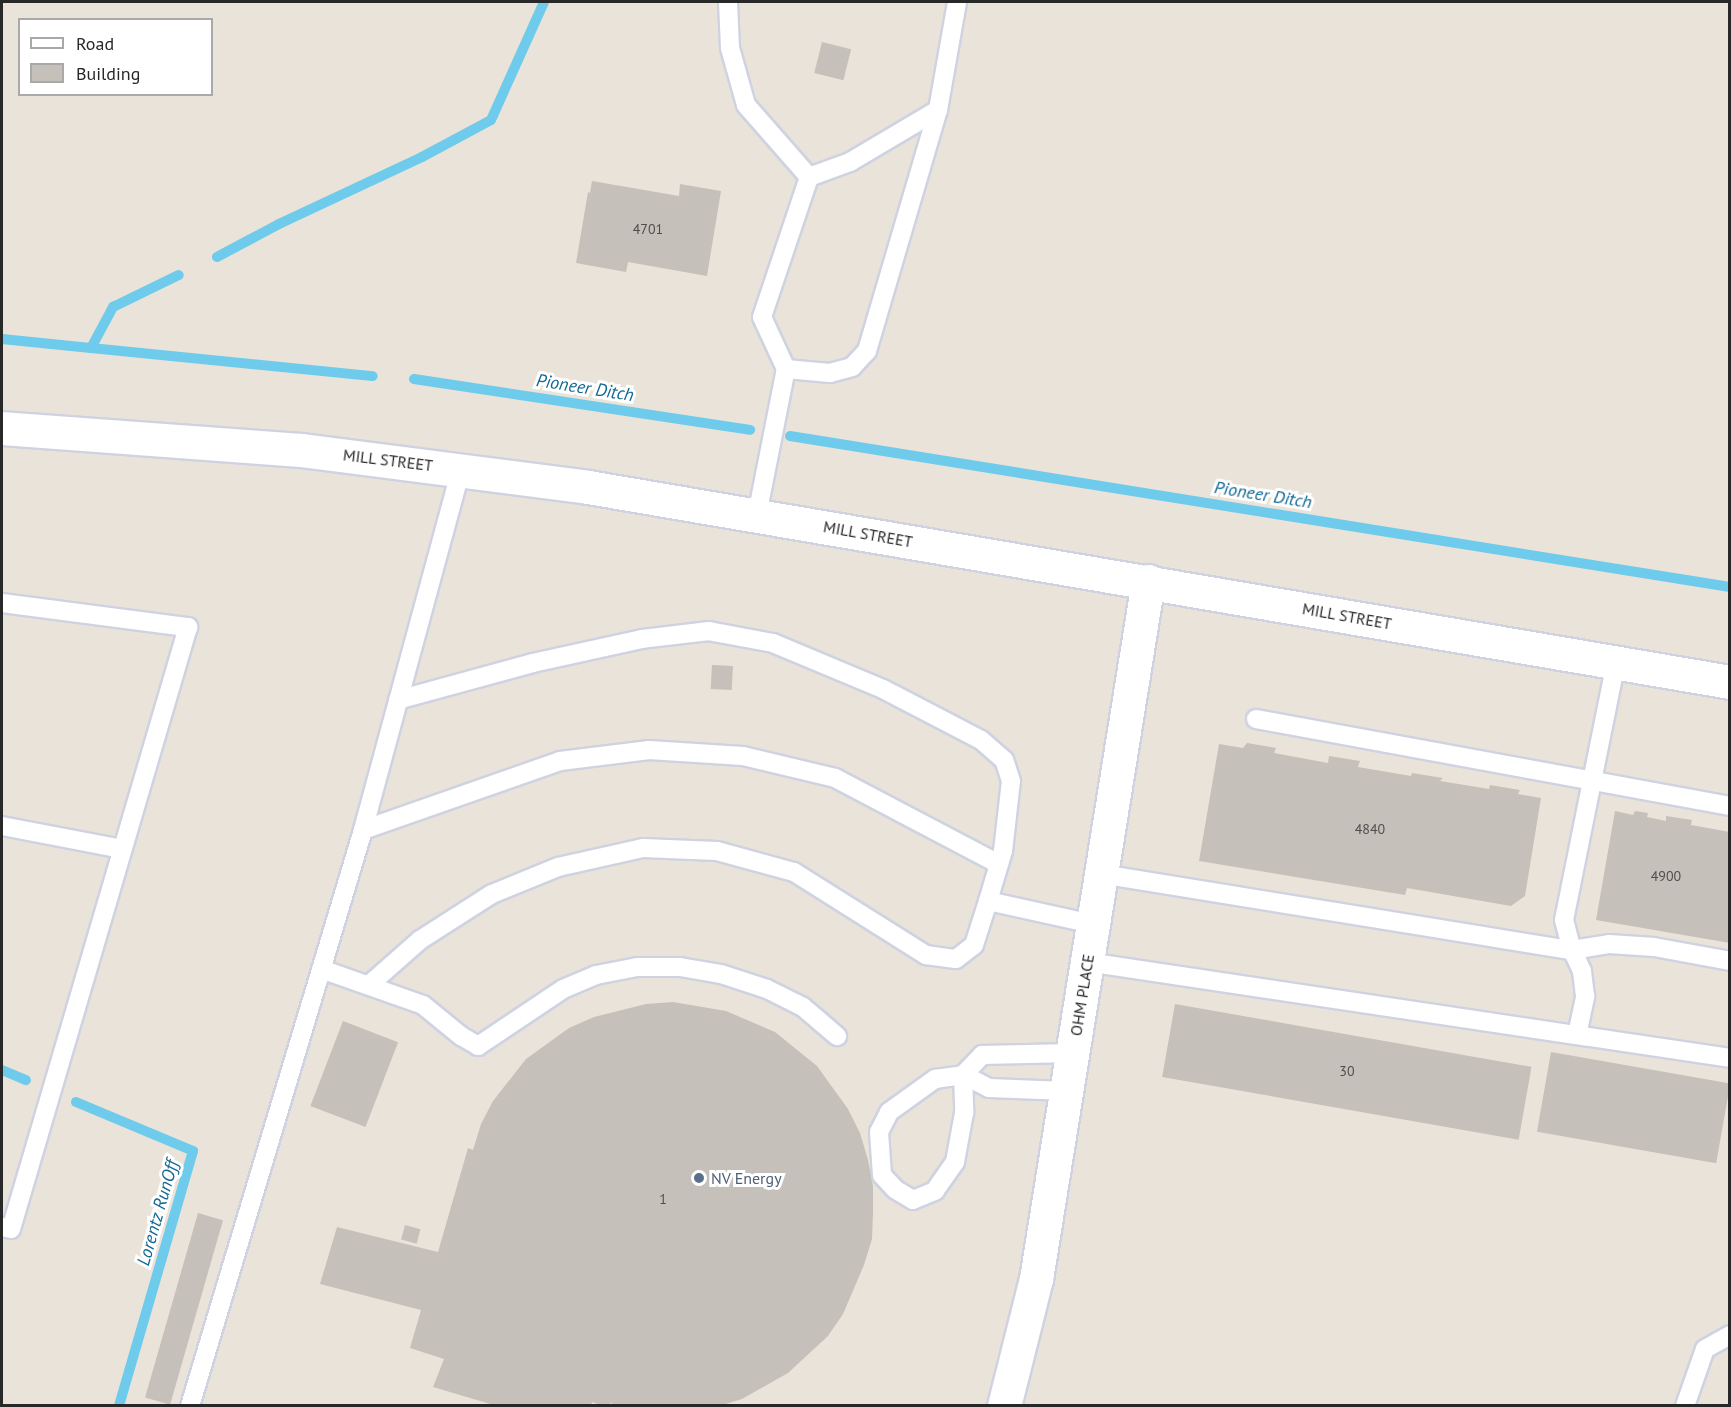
<!DOCTYPE html>
<html>
<head>
<meta charset="utf-8">
<style>
  body { margin:0 }
  #map { position:relative; width:1731px; height:1407px; overflow:hidden; background:#eae3d9; font-family:"PT Sans",sans-serif }
  div>[style] { position:absolute }
  .stream>* { height:10px; margin:-5px; padding:0 5px; transform-origin:5px; border-radius:5px; background:#6ecbeb }
  .building>* { inset:0; background:#c5c0b9; transform-origin:0 0 }
  .roads { filter:drop-shadow(2px 0 #cfd3e1) drop-shadow(-2px 0 #cfd3e1) drop-shadow(0 2px #cfd3e1) drop-shadow(0 -2px #cfd3e1) }
  .service>* { height:18px; margin:-9px; padding:0 9px; transform-origin:9px; border-radius:9px; background:#fff }
  .minor>* { height:33px; margin:-16.5px; padding:0 16.5px; transform-origin:16.5px; border-radius:16.5px; background:#fff }
  .secondary>* { height:33px; margin:-16.5px; padding:0 16.5px; transform-origin:16.5px; border-radius:16.5px; background:#fff }
  .dots>* { width:16px; height:16px; translate:-50% -50%; box-sizing:border-box; border:3px solid #fff; border-radius:50% }
  span { translate:-50% -50%; white-space:nowrap; text-align:center; line-height:1.15; -webkit-text-stroke:6px #fff; paint-order:stroke }
  .number-label { font-size:14px; color:#4f4e4c }
  .number-label span { -webkit-text-stroke-width:0 }
  .street-label { font-size:16px; color:#282828 }
  .service-label { font-size:16px; color:#4e5e75 }
  .left { translate:0 -50%; text-align:left }
  .water-label { font-size:18px; color:#106894; font-style:italic }
  .frame { position:absolute; inset:0; border:3px solid #282828; pointer-events:none }
  .legend { position:absolute; left:18px; top:18px; width:195px; height:78px; box-sizing:border-box; background:#fff; border:2px solid #a9a9a9; margin:0; padding:8px 10px; list-style:none; font-size:18px; color:#282828 }
  .legend li { display:flex; align-items:center; gap:12px; height:30px }
  .legend b { width:30px; border:2px solid #a9a9a9 }
</style>
</head>
<body>
<div id="map">
  <div class="stream">
    <i style="left:217px;top:257px;width:70px;rotate:-28deg"></i>
    <i style="left:279px;top:224px;width:158px;rotate:-25.1deg"></i>
    <i style="left:422px;top:157px;width:78px;rotate:-28.2deg"></i>
    <i style="left:491px;top:120px;width:129px;rotate:-65.8deg"></i>
    <i style="left:2px;top:339px;width:89px;rotate:5.8deg"></i>
    <i style="left:91px;top:348px;width:47px;rotate:-61.8deg"></i>
    <i style="left:113px;top:307px;width:73px;rotate:-25.9deg"></i>
    <i style="left:91px;top:348px;width:283px;rotate:5.7deg"></i>
    <i style="left:414px;top:379px;width:340px;rotate:8.6deg"></i>
    <i style="left:790px;top:436px;width:952px;rotate:9.13deg"></i>
    <i style="left:2px;top:1070px;width:26px;rotate:23deg"></i>
    <i style="left:76px;top:1102px;width:127px;rotate:22.7deg"></i>
    <i style="left:193px;top:1151px;width:266px;rotate:106.2deg"></i>
  </div>
  <div class="building">
    <i style="left:822px;top:42px;width:30px;height:32px;rotate:14deg"></i>
    <i style="clip-path:polygon(592px 181px,679px 196px,680px 184px,721px 191px,707px 276px,628px 262px,626px 272px,576px 263px,588px 192px,590px 193px)"></i>
    <i style="left:712px;top:665px;width:21px;height:24px;rotate:3deg"></i>
    <i style="clip-path:polygon(1247px 743px,1276px 748px,1274px 753px,1328px 763px,1329px 756px,1360px 761px,1358px 767px,1411px 776px,1412px 773px,1443px 778px,1440px 781px,1489px 789px,1490px 785px,1520px 790px,1518px 794px,1541px 798px,1525px 896px,1511px 906px,1407px 888px,1405px 895px,1199px 861px,1219px 744px,1243px 748px)"></i>
    <i style="clip-path:polygon(1615px 811px,1633px 815px,1635px 811px,1648px 813px,1647px 817px,1666px 821px,1666px 816px,1692px 820px,1691px 825px,1730px 832px,1730px 943px,1596px 920px)"></i>
    <i style="clip-path:polygon(673px 1002px,726px 1011px,775px 1032px,817px 1066px,848px 1109px,860px 1133px,868px 1160px,873px 1186px,873px 1213px,872px 1239px,864px 1265px,843px 1314px,828px 1336px,788px 1373px,742px 1399px,719px 1406px,622px 1406px,610px 1403px,610px 1406px,604px 1406px,592px 1402px,591px 1406px,497px 1406px,433px 1387px,444px 1359px,410px 1348px,421px 1310px,320px 1284px,337px 1227px,438px 1252px,468px 1148px,473px 1150px,481px 1124px,493px 1101px,526px 1059px,569px 1028px,594px 1017px,646px 1004px)"></i>
    <i style="left:1175px;top:1004px;width:362px;height:74px;rotate:10deg"></i>
    <i style="left:343px;top:1021px;width:59px;height:91px;rotate:21deg"></i>
    <i style="left:1551px;top:1052px;width:182px;height:81px;rotate:10deg"></i>
    <i style="left:198px;top:1213px;width:26px;height:192px;rotate:16deg"></i>
    <i style="left:405px;top:1225px;width:16px;height:15px;rotate:15deg"></i>
  </div>
  <div class="roads">
    <div class="service">
      <i style="left:728px;top:2px;width:46px;rotate:87.5deg"></i>
      <i style="left:730px;top:48px;width:59px;rotate:74.3deg"></i>
      <i style="left:746px;top:105px;width:96px;rotate:48.8deg"></i>
      <i style="left:809px;top:177px;width:44px;rotate:-20.1deg"></i>
      <i style="left:850px;top:162px;width:102px;rotate:-30.6deg"></i>
      <i style="left:786px;top:369px;width:44px;rotate:5.2deg"></i>
      <i style="left:830px;top:373px;width:23px;rotate:-15deg"></i>
      <i style="left:852px;top:367px;width:22px;rotate:-47deg"></i>
      <i style="left:867px;top:351px;width:251px;rotate:-73.6deg"></i>
      <i style="left:938px;top:110px;width:110px;rotate:-80deg"></i>
      <i style="left:757px;top:515px;width:149px;rotate:-78.8deg"></i>
      <i style="left:786px;top:369px;width:57px;rotate:-114.8deg"></i>
      <i style="left:762px;top:317px;width:148px;rotate:-71.4deg"></i>
      <i style="left:2px;top:603px;width:188px;rotate:7.4deg"></i>
      <i style="left:188px;top:627px;width:627px;rotate:106.38deg"></i>
      <i style="left:11px;top:1229px;width:9px;rotate:-167deg"></i>
      <i style="left:1256px;top:719px;width:482px;rotate:10.4deg"></i>
      <i style="left:2px;top:826px;width:123px;rotate:10.8deg"></i>
      <i style="left:363px;top:830px;width:209px;rotate:-19.3deg"></i>
      <i style="left:560px;top:761px;width:90px;rotate:-7deg"></i>
      <i style="left:649px;top:750px;width:94px;rotate:3.7deg"></i>
      <i style="left:743px;top:756px;width:95px;rotate:13.4deg"></i>
      <i style="left:835px;top:778px;width:185px;rotate:27.7deg"></i>
      <i style="left:1101px;top:874px;width:477px;rotate:9.2deg"></i>
      <i style="left:1572px;top:950px;width:37px;rotate:-9deg"></i>
      <i style="left:1609px;top:944px;width:45px;rotate:3.8deg"></i>
      <i style="left:1654px;top:947px;width:77px;rotate:10.4deg"></i>
      <i style="left:988px;top:901px;width:107px;rotate:12.4deg"></i>
      <i style="left:1087px;top:962px;width:650px;rotate:8.49deg"></i>
      <i style="left:321px;top:969px;width:108px;rotate:19.4deg"></i>
      <i style="left:423px;top:1005px;width:49px;rotate:39.2deg"></i>
      <i style="left:461px;top:1036px;width:20px;rotate:30deg"></i>
      <i style="left:478px;top:1046px;width:102px;rotate:-33.8deg"></i>
      <i style="left:563px;top:989px;width:36px;rotate:-23deg"></i>
      <i style="left:596px;top:975px;width:42px;rotate:-11deg"></i>
      <i style="left:637px;top:967px;width:43px"></i>
      <i style="left:680px;top:967px;width:42px;rotate:9.7deg"></i>
      <i style="left:721px;top:974px;width:48px;rotate:18.1deg"></i>
      <i style="left:767px;top:989px;width:40px;rotate:26.6deg"></i>
      <i style="left:803px;top:1007px;width:45px;rotate:40.5deg"></i>
      <i style="left:369px;top:985px;width:68px;rotate:-41.4deg"></i>
      <i style="left:420px;top:940px;width:85px;rotate:-32.6deg"></i>
      <i style="left:492px;top:894px;width:71px;rotate:-22.2deg"></i>
      <i style="left:558px;top:867px;width:87px;rotate:-12.6deg"></i>
      <i style="left:643px;top:848px;width:74px;rotate:2.3deg"></i>
      <i style="left:717px;top:851px;width:80px;rotate:15.3deg"></i>
      <i style="left:794px;top:872px;width:156px;rotate:32.2deg"></i>
      <i style="left:926px;top:955px;width:30px;rotate:8deg"></i>
      <i style="left:956px;top:959px;width:23px;rotate:-38deg"></i>
      <i style="left:974px;top:945px;width:46px;rotate:-72.3deg"></i>
      <i style="left:988px;top:901px;width:52px;rotate:-73.3deg"></i>
      <i style="left:1003px;top:851px;width:70px;rotate:-83.5deg"></i>
      <i style="left:1011px;top:781px;width:22px;rotate:-108deg"></i>
      <i style="left:1004px;top:760px;width:30px;rotate:-139deg"></i>
      <i style="left:981px;top:740px;width:110px;rotate:-152.5deg"></i>
      <i style="left:883px;top:689px;width:119px;rotate:-157.3deg"></i>
      <i style="left:773px;top:643px;width:65px;rotate:-169.4deg"></i>
      <i style="left:709px;top:631px;width:67px;rotate:173.2deg"></i>
      <i style="left:642px;top:639px;width:112px;rotate:167.6deg"></i>
      <i style="left:533px;top:663px;width:140px;rotate:164.7deg"></i>
      <i style="left:1577px;top:1035px;width:40px;rotate:-78deg"></i>
      <i style="left:1585px;top:996px;width:25px;rotate:-97deg"></i>
      <i style="left:1582px;top:971px;width:23px;rotate:-115deg"></i>
      <i style="left:1572px;top:950px;width:31px;rotate:-105deg"></i>
      <i style="left:1564px;top:920px;width:262px;rotate:-78.6deg"></i>
      <i style="left:963px;top:1075px;width:38px;rotate:88deg"></i>
      <i style="left:964px;top:1113px;width:50px;rotate:100.4deg"></i>
      <i style="left:955px;top:1162px;width:35px;rotate:125deg"></i>
      <i style="left:935px;top:1191px;width:24px;rotate:158deg"></i>
      <i style="left:913px;top:1200px;width:21px;rotate:-149deg"></i>
      <i style="left:895px;top:1189px;width:19px;rotate:-133deg"></i>
      <i style="left:882px;top:1175px;width:43px;rotate:-94deg"></i>
      <i style="left:879px;top:1132px;width:22px;rotate:-63deg"></i>
      <i style="left:889px;top:1112px;width:57px;rotate:-35.7deg"></i>
      <i style="left:935px;top:1079px;width:28px;rotate:-8deg"></i>
      <i style="left:1066px;top:1091px;width:77px;rotate:-177.8deg"></i>
      <i style="left:989px;top:1088px;width:29px;rotate:-153deg"></i>
      <i style="left:963px;top:1075px;width:28px;rotate:-46deg"></i>
      <i style="left:982px;top:1055px;width:91px;rotate:-1.3deg"></i>
      <i style="left:190px;top:1406px;width:601px;rotate:-73.28deg"></i>
      <i style="left:363px;top:830px;width:374px;rotate:-74.8deg"></i>
      <i style="left:1685px;top:1406px;width:60px;rotate:-70.7deg"></i>
      <i style="left:1705px;top:1349px;width:29px;rotate:-29deg"></i>
    </div>
    <div class="minor">
      <i style="left:1004px;top:1406px;width:131px;rotate:-75.9deg"></i>
      <i style="left:1036px;top:1279px;width:707px;rotate:-80.88deg"></i>
    </div>
    <div class="secondary">
      <i style="left:2px;top:428px;width:300px;rotate:4.2deg"></i>
      <i style="left:301px;top:450px;width:289px;rotate:7.3deg"></i>
      <i style="left:588px;top:487px;width:1159px;rotate:9.69deg"></i>
    </div>
  </div>
  <div class="dots">
    <i style="left:699px;top:1178px;background:#5c6f8a"></i>
  </div>
  <div class="number-label">
    <span style="left:648px;top:229px">4701</span>
    <span style="left:1370px;top:829px">4840</span>
    <span style="left:1666px;top:876px">4900</span>
    <span style="left:1347px;top:1071px">30</span>
    <span style="left:663px;top:1199px">1</span>
  </div>
  <div class="street-label">
    <span style="left:388px;top:460px;rotate:7deg">MILL STREET</span>
    <span style="left:868px;top:534px;rotate:10deg">MILL STREET</span>
    <span style="left:1347px;top:616px;rotate:10deg">MILL STREET</span>
    <span style="left:1082px;top:995px;rotate:-81deg">OHM PLACE</span>
  </div>
  <div class="service-label">
    <span class="left" style="left:711px;top:1178px">NV Energy</span>
  </div>
  <div class="water-label">
    <span style="left:585px;top:388px;rotate:9deg">Pioneer Ditch</span>
    <span style="left:1263px;top:495px;rotate:9deg">Pioneer Ditch</span>
    <span style="left:158px;top:1213px;rotate:-74deg">Lorentz RunOff</span>
  </div>
  <div class="frame"></div>
  <ul class="legend">
  <li><b style="height:8px;background:#fff"></b>Road</li>
  <li><b style="height:16px;background:#c5c0b9"></b>Building</li>
  </ul>
</div>
</body>
</html>
